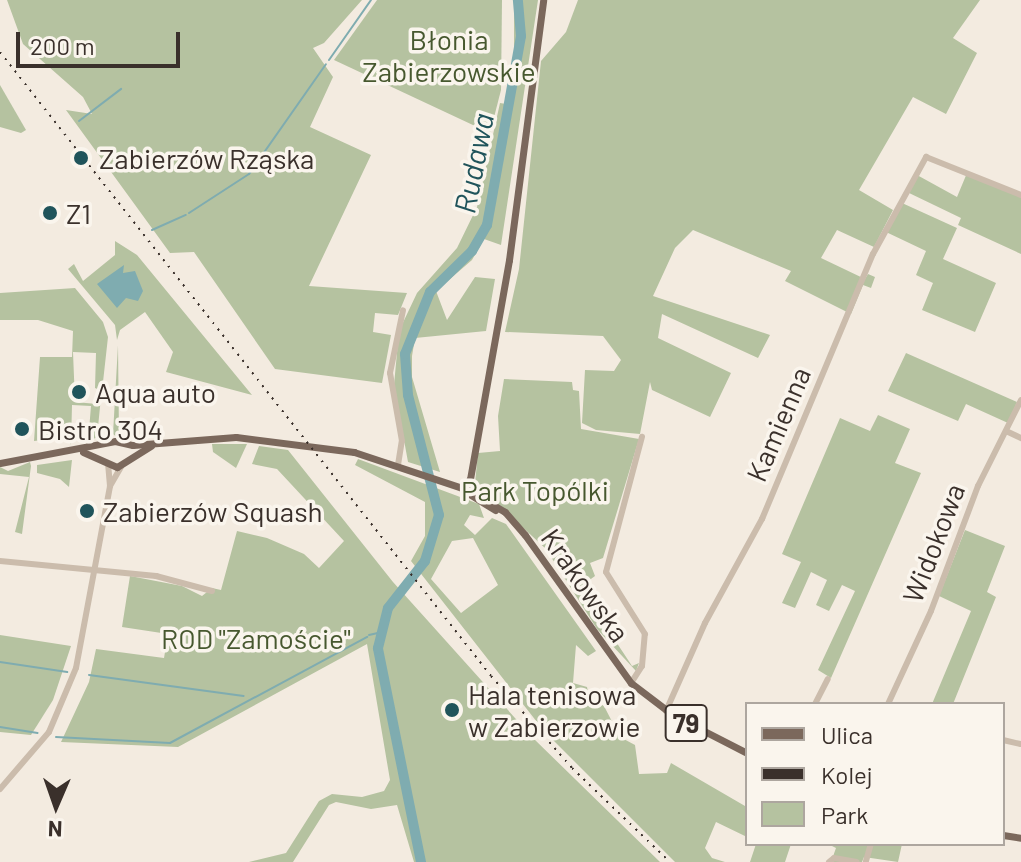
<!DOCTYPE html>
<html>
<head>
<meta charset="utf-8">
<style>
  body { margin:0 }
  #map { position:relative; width:1021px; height:862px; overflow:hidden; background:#f3ebe0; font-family:Barlow,sans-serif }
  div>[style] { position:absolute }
  .green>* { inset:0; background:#b5c2a0 }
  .water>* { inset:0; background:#7facb0 }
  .stream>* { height:2px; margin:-1px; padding:0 1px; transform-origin:1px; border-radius:1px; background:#7facb0 }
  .river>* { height:10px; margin:-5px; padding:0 5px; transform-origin:5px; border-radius:5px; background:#7facb0 }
  .minor>* { height:6px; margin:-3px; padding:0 3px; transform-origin:3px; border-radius:3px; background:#cbbcac }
  .major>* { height:7px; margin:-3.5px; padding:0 3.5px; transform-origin:3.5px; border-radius:3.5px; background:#7b685c }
  .rail>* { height:2px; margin-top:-1px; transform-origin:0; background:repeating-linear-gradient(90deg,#3a302b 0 2px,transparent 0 8px) }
  .dots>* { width:22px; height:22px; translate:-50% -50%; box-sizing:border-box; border:4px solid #faf5ed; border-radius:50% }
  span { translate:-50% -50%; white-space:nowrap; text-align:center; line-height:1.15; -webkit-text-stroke:7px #faf5ed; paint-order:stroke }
  .shield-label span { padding:2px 6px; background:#faf5ed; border:2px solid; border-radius:6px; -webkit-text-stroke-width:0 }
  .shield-label { font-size:26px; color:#3a302b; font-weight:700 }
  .park-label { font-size:28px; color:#47582f }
  .poi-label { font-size:28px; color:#3a302b }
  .left { translate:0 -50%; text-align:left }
  .street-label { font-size:28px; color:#3a302b }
  .water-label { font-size:30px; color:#20545b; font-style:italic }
  .legend { position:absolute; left:745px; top:702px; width:260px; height:144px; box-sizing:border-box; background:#faf5ed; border:2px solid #ada69f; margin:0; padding:10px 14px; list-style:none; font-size:24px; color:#3a302b }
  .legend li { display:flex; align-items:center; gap:16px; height:40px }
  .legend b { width:40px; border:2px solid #ada69f }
  .north { position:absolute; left:16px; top:766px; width:80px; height:80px; -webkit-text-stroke:6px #faf5ed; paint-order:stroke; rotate:182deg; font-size:22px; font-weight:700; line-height:32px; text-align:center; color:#3a302b }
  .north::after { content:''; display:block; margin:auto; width:28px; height:36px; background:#3a302b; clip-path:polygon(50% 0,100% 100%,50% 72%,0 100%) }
  .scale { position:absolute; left:16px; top:32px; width:164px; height:36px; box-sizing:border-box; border:4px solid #3a302b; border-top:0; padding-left:10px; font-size:24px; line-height:28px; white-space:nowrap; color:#3a302b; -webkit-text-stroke:6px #faf5ed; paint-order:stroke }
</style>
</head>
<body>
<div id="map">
  <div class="green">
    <i style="clip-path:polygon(7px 0,362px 0,324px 43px,313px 48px,333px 77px,310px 127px,371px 155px,309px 286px,407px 293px,398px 315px,375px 313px,373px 332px,391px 335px,382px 383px,275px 369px,194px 252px,170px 253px,66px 110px,92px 114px,83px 97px,23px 44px)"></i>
    <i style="clip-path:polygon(377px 0,502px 0,501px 90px,490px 133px,334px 60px)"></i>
    <i style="clip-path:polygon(514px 0,538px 0,501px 245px,484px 239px,472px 260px,436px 291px,447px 320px,475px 277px,495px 279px,486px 331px,415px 338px,412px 356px,412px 377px,440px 472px,408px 462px,394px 385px,399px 331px,417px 293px,457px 248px,477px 207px,500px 103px,506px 104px,514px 57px)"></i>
    <i style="clip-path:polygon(578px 0,980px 0,953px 38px,977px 53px,946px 114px,913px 97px,859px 190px,893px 210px,874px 247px,837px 230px,821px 258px,865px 279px,868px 274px,875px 277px,871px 288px,863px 285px,851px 314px,785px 281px,791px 271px,693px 230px,675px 248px,653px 296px,770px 335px,758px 358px,662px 314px,658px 338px,731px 373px,710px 417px,652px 390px,650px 382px,640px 434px,596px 430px,582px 423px,585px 370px,614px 371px,621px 360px,603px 336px,505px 332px,519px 269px,541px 61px,566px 32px)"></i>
    <i style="clip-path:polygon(0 85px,26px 130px,21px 133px,0 127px)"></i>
    <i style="clip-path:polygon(967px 173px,1021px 197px,1021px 254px,958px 225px,961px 218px,907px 192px,917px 175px,957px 197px)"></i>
    <i style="clip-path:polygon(902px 203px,957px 228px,943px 259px,996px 283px,975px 332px,922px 310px,933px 283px,916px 275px,926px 251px,886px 232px)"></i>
    <i style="clip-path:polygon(115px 241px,137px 255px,252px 395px,166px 372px,173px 352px,145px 312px,120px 330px,117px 340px,115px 325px,68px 269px,74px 264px,83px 281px,115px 255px)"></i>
    <i style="clip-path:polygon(75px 288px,103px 322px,108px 337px,102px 391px,95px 388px,96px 353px,73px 352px,75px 402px,97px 404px,101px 397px,97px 437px,88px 442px,91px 406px,72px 405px,71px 445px,69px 437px,34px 441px,40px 357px,72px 357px,73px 331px,38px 320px,0 320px,0 293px)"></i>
    <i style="clip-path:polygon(118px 345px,119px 436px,135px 434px,118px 438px,113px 434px)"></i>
    <i style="clip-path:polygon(906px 353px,1017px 402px,1008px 423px,966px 404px,958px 421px,888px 391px)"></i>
    <i style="clip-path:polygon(504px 379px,572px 382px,573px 390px,579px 391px,581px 429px,639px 439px,603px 558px,590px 563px,595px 576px,580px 587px,632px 666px,639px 663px,636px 671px,597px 629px,546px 549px,475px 483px,478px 453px,500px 451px,498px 416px)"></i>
    <i style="clip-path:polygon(878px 415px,910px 429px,895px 463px,921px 473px,831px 678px,818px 670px,855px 591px,842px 585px,829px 611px,816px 605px,827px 580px,811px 572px,795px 608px,782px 603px,801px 562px,782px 554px,840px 418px,870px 431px)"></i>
    <i style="clip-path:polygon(212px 444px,247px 444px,236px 468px,213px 452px)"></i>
    <i style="clip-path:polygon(259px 446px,288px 450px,393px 582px,533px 738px,660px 862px,414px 862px,397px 805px,371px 809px,336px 802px,329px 805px,293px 862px,249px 862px,286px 853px,319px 801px,332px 794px,362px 797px,384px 791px,390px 780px,367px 644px,178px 747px,61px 742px,89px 682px,96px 649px,164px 658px,168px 634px,122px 627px,130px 576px,182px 586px,202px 596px,212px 588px,221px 590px,237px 531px,267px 538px,304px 554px,319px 568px,344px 541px,277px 469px,252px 464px)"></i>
    <i style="clip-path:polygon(evenodd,358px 459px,479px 504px,484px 518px,470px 515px,464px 525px,475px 535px,492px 518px,506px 524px,596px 651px,588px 656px,576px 645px,573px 683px,587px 687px,589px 697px,604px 706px,620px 737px,635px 745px,639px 774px,667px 773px,671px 763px,745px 806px,747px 837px,716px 822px,705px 848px,712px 858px,725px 862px,675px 862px,544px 731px,411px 561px,425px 536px,425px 502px,355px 465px,358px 459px,473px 538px,498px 585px,461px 613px,431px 579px,452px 541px,473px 538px)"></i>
    <i style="clip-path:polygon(72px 460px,69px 487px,60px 479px,37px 473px,37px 465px)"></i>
    <i style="clip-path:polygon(30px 462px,31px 466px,22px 534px,15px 532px,29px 477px,0 474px,0 467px,8px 471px)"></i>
    <i style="clip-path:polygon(965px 530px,1005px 546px,987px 592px,996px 597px,953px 704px,932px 704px,971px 611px,939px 596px)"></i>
    <i style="clip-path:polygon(0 635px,71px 646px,53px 700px,31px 735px,0 732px)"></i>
    <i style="clip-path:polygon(756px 844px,791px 844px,785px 862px,750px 862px)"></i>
    <i style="clip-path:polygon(828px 844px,902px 844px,898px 862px,864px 857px,862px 862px,831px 862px,836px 848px)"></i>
  </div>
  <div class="water">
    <i style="clip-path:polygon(124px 265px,123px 273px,135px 271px,143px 291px,138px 301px,126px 298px,117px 308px,97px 284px)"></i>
  </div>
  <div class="stream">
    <i style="left:329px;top:60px;width:73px;rotate:-55deg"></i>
    <i style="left:79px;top:121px;width:53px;rotate:-37.3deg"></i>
    <i style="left:189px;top:213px;width:72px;rotate:-33deg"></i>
    <i style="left:249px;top:174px;width:134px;rotate:-55deg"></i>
    <i style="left:152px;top:230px;width:37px;rotate:-24deg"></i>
    <i style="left:369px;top:635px;width:9px;rotate:-13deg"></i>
    <i style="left:0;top:662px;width:68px;rotate:8.5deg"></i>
    <i style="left:89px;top:675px;width:156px;rotate:7.7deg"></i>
    <i style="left:0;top:727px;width:38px;rotate:9deg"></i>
    <i style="left:56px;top:737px;width:114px;rotate:3deg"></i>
    <i style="left:170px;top:743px;width:224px;rotate:-28.3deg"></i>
  </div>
  <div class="river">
    <i style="left:421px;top:862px;width:218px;rotate:-101.4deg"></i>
    <i style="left:378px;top:648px;width:41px;rotate:-76deg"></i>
    <i style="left:388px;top:608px;width:60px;rotate:-51.8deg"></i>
    <i style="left:425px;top:561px;width:48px;rotate:-73.1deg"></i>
    <i style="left:439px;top:515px;width:124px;rotate:-104.5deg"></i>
    <i style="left:408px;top:395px;width:41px;rotate:-94.2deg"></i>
    <i style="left:405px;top:354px;width:67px;rotate:-68deg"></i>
    <i style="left:430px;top:292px;width:59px;rotate:-44.3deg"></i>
    <i style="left:472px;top:251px;width:30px;rotate:-60deg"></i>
    <i style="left:487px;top:225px;width:192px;rotate:-79.8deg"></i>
    <i style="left:521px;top:36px;width:36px;rotate:-95deg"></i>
  </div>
  <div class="minor">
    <i style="left:1006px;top:431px;width:17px;rotate:25deg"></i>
    <i style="left:398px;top:465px;width:24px;rotate:-81deg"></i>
    <i style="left:402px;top:441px;width:69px;rotate:-100deg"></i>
    <i style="left:390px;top:373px;width:64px;rotate:-78.3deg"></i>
    <i style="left:110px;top:486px;width:22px;rotate:-60deg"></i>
    <i style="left:0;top:561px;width:157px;rotate:5.5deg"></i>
    <i style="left:156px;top:576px;width:58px;rotate:15deg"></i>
    <i style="left:631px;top:683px;width:20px;rotate:-57deg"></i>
    <i style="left:642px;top:666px;width:32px;rotate:-85deg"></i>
    <i style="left:645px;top:634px;width:73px;rotate:-122.2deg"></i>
    <i style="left:606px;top:572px;width:140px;rotate:-75.1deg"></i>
    <i style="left:815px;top:704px;width:28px;rotate:-63deg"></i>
    <i style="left:888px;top:704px;width:102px;rotate:-65.2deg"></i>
    <i style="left:931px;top:611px;width:134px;rotate:-69.4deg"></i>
    <i style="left:978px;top:486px;width:96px;rotate:-63.4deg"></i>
    <i style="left:666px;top:711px;width:96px;rotate:-66.1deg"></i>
    <i style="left:705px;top:623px;width:119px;rotate:-61.3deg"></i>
    <i style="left:762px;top:519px;width:287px;rotate:-67.3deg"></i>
    <i style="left:873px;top:254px;width:111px;rotate:-61.3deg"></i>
    <i style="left:926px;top:157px;width:102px;rotate:21.8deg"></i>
    <i style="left:1003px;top:740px;width:18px;rotate:13deg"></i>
    <i style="left:0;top:789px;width:75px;rotate:-49.3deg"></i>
    <i style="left:49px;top:732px;width:69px;rotate:-67.1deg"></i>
    <i style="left:76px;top:668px;width:185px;rotate:-79.4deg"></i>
    <i style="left:110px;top:486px;width:21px;rotate:-95deg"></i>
    <i style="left:866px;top:861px;width:18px;rotate:-74deg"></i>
    <i style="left:829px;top:862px;width:6px;rotate:-39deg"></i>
    <i style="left:834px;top:858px;width:23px;rotate:10deg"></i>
  </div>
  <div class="major">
    <i style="left:83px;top:452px;width:37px;rotate:24deg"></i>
    <i style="left:117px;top:467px;width:40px;rotate:-32deg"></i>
    <i style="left:0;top:463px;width:117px;rotate:-10.8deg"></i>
    <i style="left:115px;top:441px;width:18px;rotate:13deg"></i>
    <i style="left:133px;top:445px;width:103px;rotate:-4.4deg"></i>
    <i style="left:236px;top:437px;width:119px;rotate:7.2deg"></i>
    <i style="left:354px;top:452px;width:120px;rotate:18.4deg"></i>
    <i style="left:468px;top:490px;width:43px;rotate:30.7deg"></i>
    <i style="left:505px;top:512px;width:30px;rotate:49deg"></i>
    <i style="left:525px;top:535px;width:182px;rotate:54.4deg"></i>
    <i style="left:631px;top:683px;width:53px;rotate:37.3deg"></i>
    <i style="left:673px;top:715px;width:83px;rotate:27.2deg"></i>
    <i style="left:463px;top:490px;width:13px;rotate:-58deg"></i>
    <i style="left:470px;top:479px;width:222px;rotate:-79.9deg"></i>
    <i style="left:509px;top:260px;width:262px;rotate:-82.5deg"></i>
    <i style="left:463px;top:490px;width:38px;rotate:32deg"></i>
    <i style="left:1003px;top:835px;width:18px;rotate:9deg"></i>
  </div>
  <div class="rail">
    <i style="left:0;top:52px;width:794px;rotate:51.8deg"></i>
    <i style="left:491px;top:676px;width:123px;rotate:48.6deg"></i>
    <i style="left:572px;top:768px;width:136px;rotate:43.8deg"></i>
  </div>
  <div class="dots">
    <i style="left:81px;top:158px;background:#20545b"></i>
    <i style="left:50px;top:213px;background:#20545b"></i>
    <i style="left:79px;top:392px;background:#20545b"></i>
    <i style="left:22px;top:429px;background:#20545b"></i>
    <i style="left:87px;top:511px;background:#20545b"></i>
    <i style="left:452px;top:710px;background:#20545b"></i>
  </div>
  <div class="shield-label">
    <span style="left:686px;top:723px">79</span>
  </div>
  <div class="park-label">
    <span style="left:449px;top:55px">Błonia<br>Zabierzowskie</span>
    <span style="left:535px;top:490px">Park Topólki</span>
    <span style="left:256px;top:638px">ROD "Zamoście"</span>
  </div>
  <div class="poi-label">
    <span class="left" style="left:99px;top:158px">Zabierzów Rząska</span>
    <span class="left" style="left:66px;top:213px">Z1</span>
    <span class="left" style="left:95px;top:392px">Aqua auto</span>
    <span class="left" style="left:38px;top:429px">Bistro 304</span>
    <span class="left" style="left:103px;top:511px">Zabierzów Squash</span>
    <span class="left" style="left:468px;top:710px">Hala tenisowa<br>w Zabierzowie</span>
  </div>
  <div class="street-label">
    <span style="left:778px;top:424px;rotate:-67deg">Kamienna</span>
    <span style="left:933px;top:543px;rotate:-69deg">Widokowa</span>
    <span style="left:586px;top:585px;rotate:55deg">Krakowska</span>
  </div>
  <div class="water-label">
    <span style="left:473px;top:163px;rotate:-79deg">Rudawa</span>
  </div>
  <ul class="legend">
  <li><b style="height:10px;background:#7b685c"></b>Ulica</li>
  <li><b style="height:10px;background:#3a302b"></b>Kolej</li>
  <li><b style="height:22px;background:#b5c2a0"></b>Park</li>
  </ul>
  <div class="north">N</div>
  <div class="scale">200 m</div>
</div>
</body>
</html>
